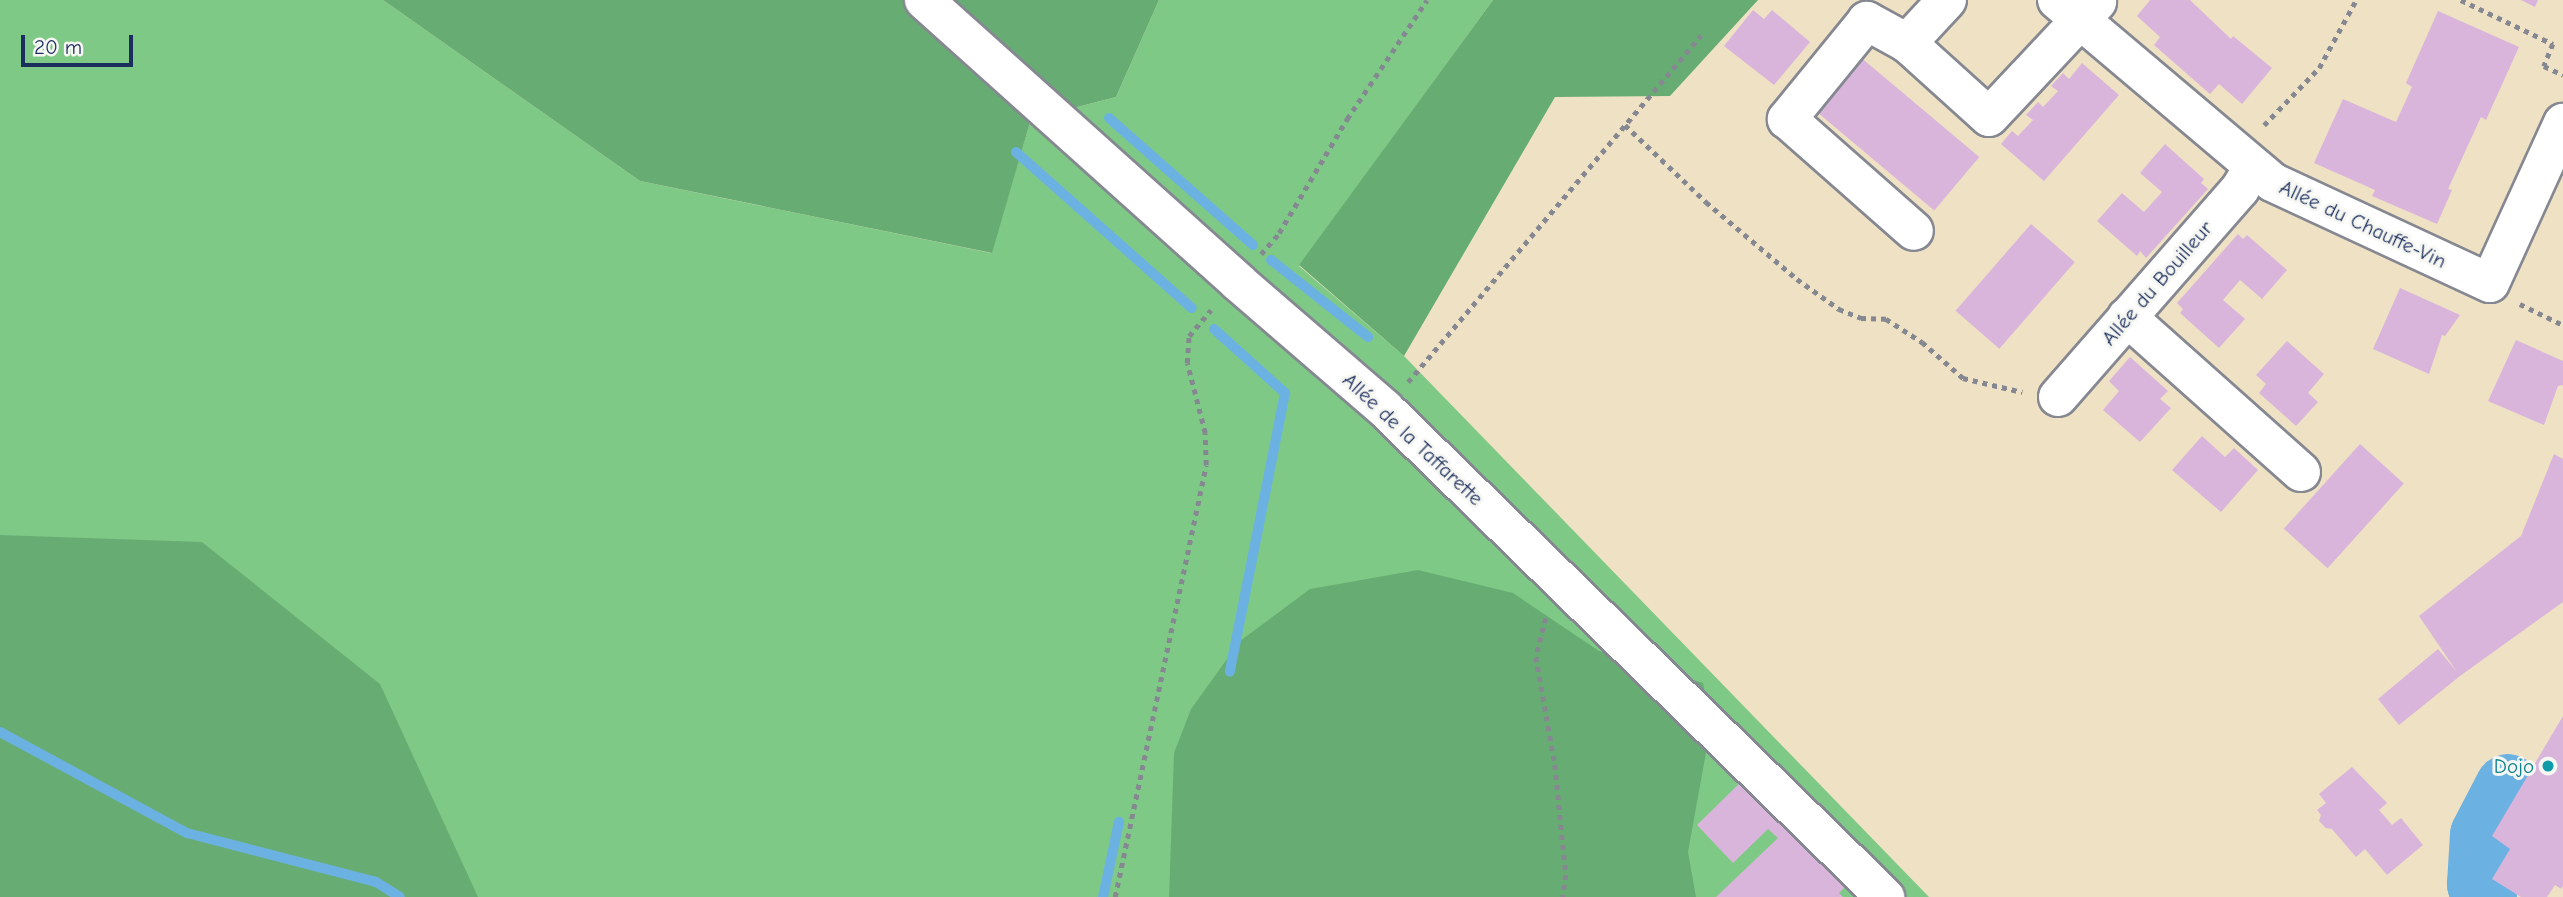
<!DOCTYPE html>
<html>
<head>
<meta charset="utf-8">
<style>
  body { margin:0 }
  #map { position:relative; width:2563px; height:897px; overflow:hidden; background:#efe1c4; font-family:"Comic Neue",sans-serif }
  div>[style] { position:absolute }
  .green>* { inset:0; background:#7fc986 }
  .forest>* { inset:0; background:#67ad73 }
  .stream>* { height:10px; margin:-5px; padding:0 5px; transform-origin:5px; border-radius:5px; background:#6bb2e2 }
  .river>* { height:66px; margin:-33px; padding:0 33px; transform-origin:33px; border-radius:33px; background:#6bb2e2 }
  .building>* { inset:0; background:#d9b5dc; transform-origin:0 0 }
  .path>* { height:4.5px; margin-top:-2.25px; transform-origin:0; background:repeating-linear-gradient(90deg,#858891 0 5px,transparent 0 10px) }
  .roads { filter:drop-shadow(2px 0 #858891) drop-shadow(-2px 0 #858891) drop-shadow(0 2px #858891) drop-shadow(0 -2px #858891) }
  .minor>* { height:38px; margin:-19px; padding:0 19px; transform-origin:19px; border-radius:19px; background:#fff }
  .dots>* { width:19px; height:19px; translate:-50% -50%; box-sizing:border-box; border:4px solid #f6f6f2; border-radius:50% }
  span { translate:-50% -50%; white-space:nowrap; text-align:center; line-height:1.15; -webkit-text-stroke:6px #f6f6f2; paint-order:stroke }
  .street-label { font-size:21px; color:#1b2f5e }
  .culture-label { font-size:21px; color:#0d838f }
  .right { translate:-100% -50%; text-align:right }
  .scale { position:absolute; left:21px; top:35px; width:112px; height:32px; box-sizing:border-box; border:4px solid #1b2f5e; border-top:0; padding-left:9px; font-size:21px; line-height:24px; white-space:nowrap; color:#1b2f5e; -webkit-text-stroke:5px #f6f6f2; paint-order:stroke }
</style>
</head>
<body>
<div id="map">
  <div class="green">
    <i style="clip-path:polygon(0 0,383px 0,640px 181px,991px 253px,1031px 119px,1116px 97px,1159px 0,1493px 0,1299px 266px,1404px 356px,1929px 897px,0 897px)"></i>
  </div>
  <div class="forest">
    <i style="clip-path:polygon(383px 0,1159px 0,1116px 97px,1031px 119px,992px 253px,640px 181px)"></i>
    <i style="clip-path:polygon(1493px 0,1758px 0,1670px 96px,1555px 97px,1404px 356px,1299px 265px)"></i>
    <i style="clip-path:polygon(0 535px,202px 542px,380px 684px,478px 897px,0 897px)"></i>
    <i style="clip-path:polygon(1418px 570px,1513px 593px,1599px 651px,1703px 683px,1711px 725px,1688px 852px,1696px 897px,1169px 897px,1174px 753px,1191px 709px,1240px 641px,1310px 589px)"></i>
  </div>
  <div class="stream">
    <i style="left:1109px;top:118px;width:192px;rotate:41.4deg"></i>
    <i style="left:1016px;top:152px;width:235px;rotate:41.6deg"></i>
    <i style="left:1271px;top:260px;width:124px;rotate:38.4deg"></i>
    <i style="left:1214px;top:329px;width:96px;rotate:42deg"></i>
    <i style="left:1285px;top:393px;width:284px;rotate:101.2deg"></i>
    <i style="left:0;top:732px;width:213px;rotate:28.4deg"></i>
    <i style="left:187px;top:833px;width:195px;rotate:14.5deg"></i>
    <i style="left:376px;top:882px;width:28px;rotate:32deg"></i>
    <i style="left:1103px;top:897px;width:77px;rotate:-78deg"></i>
  </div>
  <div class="river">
    <i style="left:2484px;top:897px;width:14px;rotate:-107deg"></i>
    <i style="left:2480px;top:884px;width:49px;rotate:-86.5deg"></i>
    <i style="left:2483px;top:835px;width:54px;rotate:-62.5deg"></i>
  </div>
  <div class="building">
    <i style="clip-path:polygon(2150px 0,2190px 0,2231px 39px,2233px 36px,2272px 68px,2242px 104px,2219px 84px,2210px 94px,2154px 45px,2160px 37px,2137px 16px)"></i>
    <i style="clip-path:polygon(2521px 0,2538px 0,2535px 7px)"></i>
    <i style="clip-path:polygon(1753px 10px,1764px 19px,1772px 10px,1810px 42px,1774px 85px,1724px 46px)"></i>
    <i style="clip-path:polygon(2438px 11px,2519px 47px,2486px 120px,2481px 117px,2448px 189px,2452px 190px,2437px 224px,2372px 196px,2375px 190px,2314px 163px,2343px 99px,2396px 122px,2412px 87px,2406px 83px)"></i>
    <i style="left:1859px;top:56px;width:157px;height:70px;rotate:40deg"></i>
    <i style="clip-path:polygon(2082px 63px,2119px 95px,2044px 181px,2001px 144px,2012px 131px,2018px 136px,2033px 120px,2026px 115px,2038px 102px,2043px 107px,2058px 91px,2051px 86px,2063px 73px,2069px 79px)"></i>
    <i style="clip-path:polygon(2165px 144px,2204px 179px,2201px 183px,2208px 189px,2146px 258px,2140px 251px,2137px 256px,2097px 221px,2122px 193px,2144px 212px,2162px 192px,2140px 173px)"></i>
    <i style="left:2031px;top:224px;width:58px;height:115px;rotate:41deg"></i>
    <i style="clip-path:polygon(2238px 234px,2243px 239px,2247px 235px,2287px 270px,2262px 299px,2240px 280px,2223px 300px,2245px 319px,2219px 348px,2180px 313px,2183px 309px,2177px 303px)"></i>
    <i style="clip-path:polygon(2400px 288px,2460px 315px,2445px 336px,2442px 335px,2429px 374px,2373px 349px)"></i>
    <i style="clip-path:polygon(2516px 340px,2563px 361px,2563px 385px,2558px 386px,2544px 425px,2488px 401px)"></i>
    <i style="clip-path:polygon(2287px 341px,2324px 374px,2308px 393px,2318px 402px,2296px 426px,2259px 393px,2266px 384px,2256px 375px)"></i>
    <i style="clip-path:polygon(2130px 357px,2168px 391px,2160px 399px,2171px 408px,2140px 442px,2103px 410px,2119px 391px,2109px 381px)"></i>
    <i style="clip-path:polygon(2202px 436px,2225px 457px,2234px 448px,2258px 470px,2221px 512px,2172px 470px)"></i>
    <i style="left:2360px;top:444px;width:59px;height:114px;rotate:42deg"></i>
    <i style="clip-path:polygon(2554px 454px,2563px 459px,2563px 602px,2460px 676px,2399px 725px,2378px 699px,2438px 649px,2457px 672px,2419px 616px,2521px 536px)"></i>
    <i style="clip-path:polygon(2563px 716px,2563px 886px,2561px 889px,2555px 885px,2547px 897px,2521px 897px,2492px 879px,2510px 849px,2492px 836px)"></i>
    <i style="clip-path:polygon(2352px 767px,2387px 803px,2379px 810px,2392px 825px,2401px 818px,2423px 845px,2387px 875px,2365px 849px,2356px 857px,2332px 829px,2326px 828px,2319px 821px,2321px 815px,2317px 810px,2326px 803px,2319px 794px)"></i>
    <i style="clip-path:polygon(1746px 777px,1847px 885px,1839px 893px,1843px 897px,1716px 897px,1778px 838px,1768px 829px,1733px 863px,1697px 825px)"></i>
  </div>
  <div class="path">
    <i style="left:2461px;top:0;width:102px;rotate:25.6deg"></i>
    <i style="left:2553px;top:44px;width:24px;rotate:112deg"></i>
    <i style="left:2544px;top:66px;width:21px;rotate:25deg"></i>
    <i style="left:1625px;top:125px;width:112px;rotate:43.5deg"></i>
    <i style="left:1706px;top:202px;width:119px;rotate:40.2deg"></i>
    <i style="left:1797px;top:279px;width:52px;rotate:35.5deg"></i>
    <i style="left:1839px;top:309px;width:24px;rotate:22deg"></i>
    <i style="left:1861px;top:318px;width:25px;rotate:2deg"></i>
    <i style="left:1886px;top:319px;width:43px;rotate:32.6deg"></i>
    <i style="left:1922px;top:342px;width:55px;rotate:41.3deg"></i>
    <i style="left:1963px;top:378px;width:61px;rotate:13.3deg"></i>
    <i style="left:2264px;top:125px;width:79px;rotate:-46deg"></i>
    <i style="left:2319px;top:68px;width:77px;rotate:-61.4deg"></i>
    <i style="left:1261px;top:254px;width:28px;rotate:-49deg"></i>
    <i style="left:1279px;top:233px;width:133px;rotate:-59.2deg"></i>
    <i style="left:1347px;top:119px;width:143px;rotate:-56.1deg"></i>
    <i style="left:2520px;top:304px;width:48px;rotate:26deg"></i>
    <i style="left:1408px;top:382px;width:454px;rotate:-49.8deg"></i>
    <i style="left:1546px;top:618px;width:40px;rotate:104.4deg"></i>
    <i style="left:1536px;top:657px;width:110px;rotate:80deg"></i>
    <i style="left:1555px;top:765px;width:111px;rotate:84.3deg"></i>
    <i style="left:1566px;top:875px;width:22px;rotate:98deg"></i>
    <i style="left:1115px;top:897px;width:441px;rotate:-78.1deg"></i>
    <i style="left:1206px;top:465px;width:32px;rotate:-92deg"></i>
    <i style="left:1205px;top:433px;width:72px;rotate:-104.4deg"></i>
    <i style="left:1187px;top:363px;width:27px;rotate:-86deg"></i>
    <i style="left:1189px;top:336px;width:34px;rotate:-50deg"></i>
  </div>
  <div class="roads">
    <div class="minor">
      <i style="left:924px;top:0;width:422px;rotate:41.9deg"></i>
      <i style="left:1238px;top:282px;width:194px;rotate:40.8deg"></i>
      <i style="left:1385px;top:409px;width:699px;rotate:44.3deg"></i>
      <i style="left:1947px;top:0;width:59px;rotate:132.9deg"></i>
      <i style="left:1907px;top:43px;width:110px;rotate:42.1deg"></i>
      <i style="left:1989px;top:117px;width:158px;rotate:-46.8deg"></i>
      <i style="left:2057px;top:0;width:282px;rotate:40.2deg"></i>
      <i style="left:2272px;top:182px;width:240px;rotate:24.9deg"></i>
      <i style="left:2490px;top:283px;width:176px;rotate:-65.5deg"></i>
      <i style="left:1907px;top:43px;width:46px;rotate:-151.2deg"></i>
      <i style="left:1867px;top:21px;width:127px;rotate:129.2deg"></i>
      <i style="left:1787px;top:119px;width:169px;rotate:41.4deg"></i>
      <i style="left:2127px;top:317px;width:233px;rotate:41.7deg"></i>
      <i style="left:2058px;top:397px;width:276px;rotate:-48.8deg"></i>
      <i style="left:2240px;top:189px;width:26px;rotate:-59deg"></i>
    </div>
  </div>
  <div class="dots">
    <i style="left:2548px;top:766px;background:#0f9aa8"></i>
  </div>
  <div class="street-label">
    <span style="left:2363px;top:224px;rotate:25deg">Allée du Chauffe-Vin</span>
    <span style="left:2157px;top:283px;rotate:-49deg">Allée du Bouilleur</span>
    <span style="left:1413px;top:439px;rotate:43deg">Allée de la Taffarette</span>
  </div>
  <div class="culture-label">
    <span class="right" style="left:2534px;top:766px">Dojo</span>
  </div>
  <div class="scale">20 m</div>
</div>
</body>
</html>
